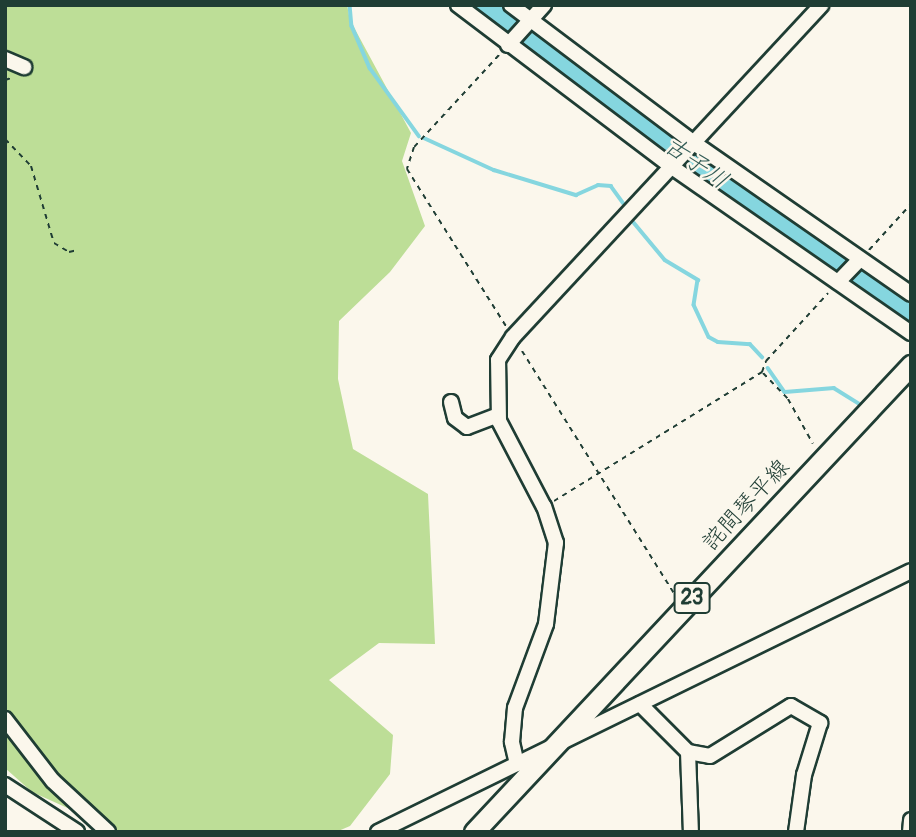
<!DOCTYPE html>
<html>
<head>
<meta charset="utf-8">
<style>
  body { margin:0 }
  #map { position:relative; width:916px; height:837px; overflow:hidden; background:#fbf7ec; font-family:Pangolin,"Klee One",sans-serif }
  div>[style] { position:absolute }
  .green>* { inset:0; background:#bdde97 }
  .stream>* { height:3.5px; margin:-1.75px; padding:0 1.75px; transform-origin:1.75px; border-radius:1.75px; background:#85d6df }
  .river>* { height:21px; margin:-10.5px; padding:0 10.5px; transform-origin:10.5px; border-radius:10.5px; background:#85d6df }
  .path>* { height:2px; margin-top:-1px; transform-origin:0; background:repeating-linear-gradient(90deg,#1f3d34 0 5px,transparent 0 10px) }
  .roads { filter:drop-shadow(2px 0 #1f3d34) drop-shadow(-2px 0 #1f3d34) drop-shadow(0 2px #1f3d34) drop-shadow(0 -2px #1f3d34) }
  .minor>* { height:14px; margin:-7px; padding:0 7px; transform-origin:7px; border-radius:7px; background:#fbf7ec }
  .major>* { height:19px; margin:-9.5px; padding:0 9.5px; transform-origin:9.5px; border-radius:9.5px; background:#fbf7ec }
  span { translate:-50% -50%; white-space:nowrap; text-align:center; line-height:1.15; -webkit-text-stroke:5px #fbf7ec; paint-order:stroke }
  .shield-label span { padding:2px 5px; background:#fbf7ec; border:2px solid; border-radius:5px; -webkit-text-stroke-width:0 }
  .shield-label { font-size:21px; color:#1f3d34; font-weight:700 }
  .street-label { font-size:23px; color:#1f3d34 }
  .water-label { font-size:24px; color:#335c56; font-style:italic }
  .frame { position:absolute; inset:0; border:7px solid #1f3d34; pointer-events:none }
</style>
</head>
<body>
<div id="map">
  <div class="green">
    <i style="clip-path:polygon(5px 5px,347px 5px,350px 20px,411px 133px,402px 161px,425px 226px,390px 272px,339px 321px,338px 379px,353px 449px,428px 494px,435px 644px,379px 643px,329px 680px,393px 735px,390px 774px,350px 826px,336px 832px,121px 832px,32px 792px,5px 768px)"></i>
  </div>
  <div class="stream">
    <i style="left:350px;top:5px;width:21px;rotate:85deg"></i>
    <i style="left:352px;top:26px;width:46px;rotate:66.8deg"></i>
    <i style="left:370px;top:68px;width:84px;rotate:54.2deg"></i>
    <i style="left:424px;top:138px;width:77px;rotate:24.6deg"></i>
    <i style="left:494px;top:170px;width:86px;rotate:17deg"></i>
    <i style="left:576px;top:195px;width:24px;rotate:-24deg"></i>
    <i style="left:598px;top:185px;width:13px;rotate:4deg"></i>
    <i style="left:611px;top:186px;width:26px;rotate:54deg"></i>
    <i style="left:631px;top:219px;width:53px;rotate:50.3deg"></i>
    <i style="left:665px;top:260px;width:39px;rotate:31deg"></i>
    <i style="left:698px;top:280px;width:25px;rotate:99deg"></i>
    <i style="left:694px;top:305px;width:35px;rotate:65deg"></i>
    <i style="left:709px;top:337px;width:10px;rotate:29deg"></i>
    <i style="left:718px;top:342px;width:32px;rotate:4deg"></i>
    <i style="left:750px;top:344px;width:18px;rotate:47deg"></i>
    <i style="left:768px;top:368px;width:29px;rotate:55deg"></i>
    <i style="left:785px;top:392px;width:49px;rotate:-4.7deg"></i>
    <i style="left:834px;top:388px;width:31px;rotate:32deg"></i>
  </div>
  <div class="river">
    <i style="left:486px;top:5px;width:217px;rotate:37.1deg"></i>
    <i style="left:659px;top:136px;width:309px;rotate:35.2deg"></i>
  </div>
  <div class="path">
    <i style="left:499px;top:55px;width:125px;rotate:132.7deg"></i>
    <i style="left:414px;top:147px;width:23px;rotate:108deg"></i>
    <i style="left:407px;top:169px;width:186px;rotate:57.8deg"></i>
    <i style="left:5px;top:80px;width:9px;rotate:-18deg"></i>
    <i style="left:5px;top:139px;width:37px;rotate:46deg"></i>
    <i style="left:31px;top:166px;width:80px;rotate:73.4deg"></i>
    <i style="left:54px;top:243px;width:17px;rotate:31deg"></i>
    <i style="left:69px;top:252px;width:9px;rotate:-13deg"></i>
    <i style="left:869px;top:250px;width:62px;rotate:-47.6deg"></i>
    <i style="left:522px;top:351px;width:288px;rotate:57.9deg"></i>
    <i style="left:763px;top:373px;width:36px;rotate:46deg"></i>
    <i style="left:788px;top:399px;width:51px;rotate:60.9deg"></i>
    <i style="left:554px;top:501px;width:245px;rotate:-31.8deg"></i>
    <i style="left:762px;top:372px;width:12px;rotate:-70deg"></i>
    <i style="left:766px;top:361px;width:92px;rotate:-47.6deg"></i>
  </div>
  <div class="roads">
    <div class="minor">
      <i style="left:458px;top:5px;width:268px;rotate:37.1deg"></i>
      <i style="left:672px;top:167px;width:291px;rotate:34.8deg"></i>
      <i style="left:511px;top:5px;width:229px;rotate:37deg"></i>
      <i style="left:694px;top:143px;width:264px;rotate:34.8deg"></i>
      <i style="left:508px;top:45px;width:54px;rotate:-48deg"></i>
      <i style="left:5px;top:59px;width:21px;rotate:23deg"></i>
      <i style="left:838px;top:282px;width:30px;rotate:-46deg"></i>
      <i style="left:451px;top:402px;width:16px;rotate:76deg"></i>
      <i style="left:455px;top:418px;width:15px;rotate:37deg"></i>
      <i style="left:467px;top:427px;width:33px;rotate:-21deg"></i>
      <i style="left:640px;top:704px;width:68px;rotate:45deg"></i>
      <i style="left:688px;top:752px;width:22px;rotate:10deg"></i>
      <i style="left:710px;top:756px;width:95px;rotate:-31.7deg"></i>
      <i style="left:791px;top:706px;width:34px;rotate:30deg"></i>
      <i style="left:820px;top:723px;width:54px;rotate:107.1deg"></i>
      <i style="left:804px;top:775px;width:58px;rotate:98deg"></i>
      <i style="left:5px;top:719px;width:78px;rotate:52.3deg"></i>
      <i style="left:53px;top:781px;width:75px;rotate:42.8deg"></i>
      <i style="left:688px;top:752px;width:80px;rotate:87.9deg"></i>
      <i style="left:517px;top:764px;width:23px;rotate:-103deg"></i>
      <i style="left:512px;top:742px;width:34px;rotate:-85deg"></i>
      <i style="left:515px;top:708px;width:90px;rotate:-69.7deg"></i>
      <i style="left:546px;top:624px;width:82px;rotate:-83deg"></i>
      <i style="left:556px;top:543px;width:38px;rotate:-108deg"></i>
      <i style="left:544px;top:507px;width:97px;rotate:-117.6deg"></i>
      <i style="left:499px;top:421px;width:61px;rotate:-90.9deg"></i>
      <i style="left:498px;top:360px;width:27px;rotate:-57deg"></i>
      <i style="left:513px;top:337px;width:453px;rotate:-47.1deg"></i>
      <i style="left:5px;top:785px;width:86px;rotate:33.1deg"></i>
      <i style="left:378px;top:832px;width:593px;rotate:-26.09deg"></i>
      <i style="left:910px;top:832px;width:12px;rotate:-85deg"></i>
    </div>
    <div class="major">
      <i style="left:474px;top:832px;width:640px;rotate:-46.9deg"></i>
    </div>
  </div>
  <div class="shield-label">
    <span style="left:692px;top:598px">23</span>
  </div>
  <div class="street-label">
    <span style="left:746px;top:505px;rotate:-47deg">詫間琴平線</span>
  </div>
  <div class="water-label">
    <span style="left:696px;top:163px;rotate:35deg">古子川</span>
  </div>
  <div class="frame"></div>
</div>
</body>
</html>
